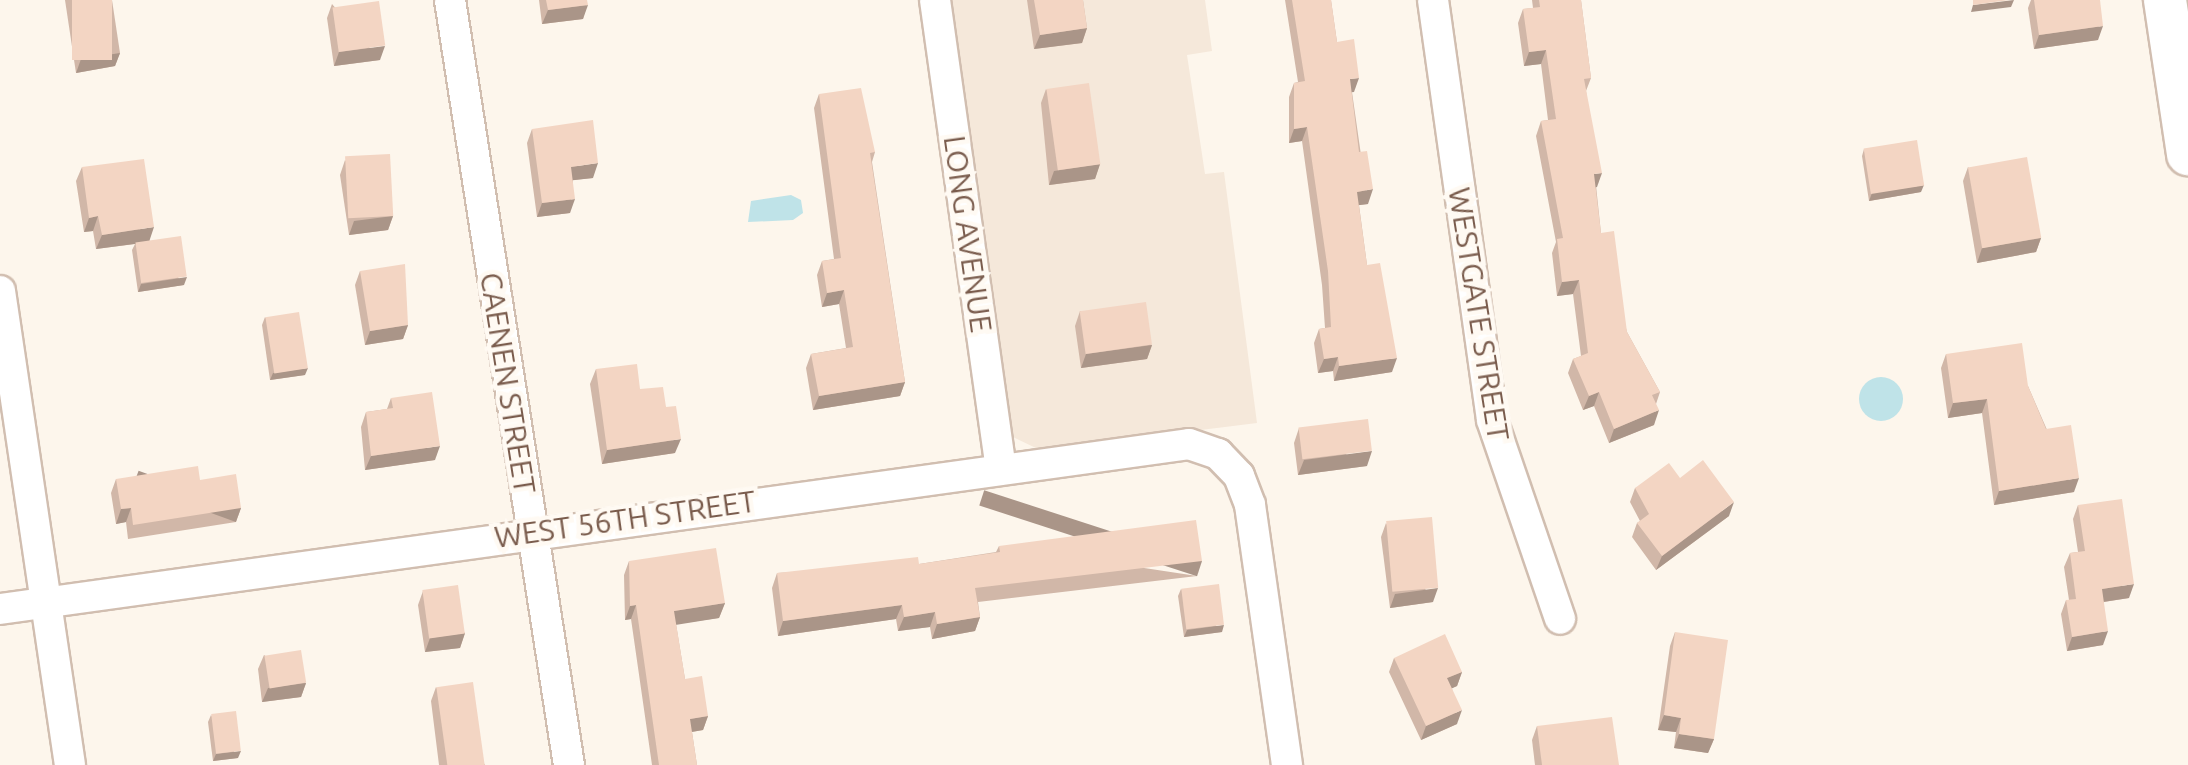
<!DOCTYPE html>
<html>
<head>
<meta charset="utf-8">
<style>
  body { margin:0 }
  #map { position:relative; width:2188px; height:765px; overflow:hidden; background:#fdf6ec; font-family:Ubuntu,sans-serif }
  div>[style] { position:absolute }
  .residential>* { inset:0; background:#f5e8da }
  .water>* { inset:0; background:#bfe3e8 }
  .round { border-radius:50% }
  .roads { filter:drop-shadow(2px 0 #d1beb0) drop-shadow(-2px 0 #d1beb0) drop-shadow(0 2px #d1beb0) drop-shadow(0 -2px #d1beb0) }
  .street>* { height:30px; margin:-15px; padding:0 15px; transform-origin:15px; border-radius:15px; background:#fff }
  .secondary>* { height:42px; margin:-21px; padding:0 21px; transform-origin:21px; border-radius:21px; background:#fff }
  .wall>* { inset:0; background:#d1b7a8 }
  .shaded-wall>* { inset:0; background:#aa9588; transform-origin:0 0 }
  .building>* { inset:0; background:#f3d5c3; transform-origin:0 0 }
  span { translate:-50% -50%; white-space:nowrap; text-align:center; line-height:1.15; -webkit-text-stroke:9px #fffaf3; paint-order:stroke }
  .street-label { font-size:30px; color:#7a5c4d }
</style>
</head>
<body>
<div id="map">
  <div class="residential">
    <i style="clip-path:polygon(945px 0,1205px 0,1212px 51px,1187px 55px,1205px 174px,1224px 172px,1257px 423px,1040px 450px,1013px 437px)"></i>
  </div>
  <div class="water">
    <i style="clip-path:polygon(791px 195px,801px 200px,803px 213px,793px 220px,748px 222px,751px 201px)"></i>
    <i class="round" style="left:1859px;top:377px;width:44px;height:44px"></i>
  </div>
  <div class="roads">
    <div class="street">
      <i style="left:450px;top:0;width:774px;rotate:81.16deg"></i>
      <i style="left:935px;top:0;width:474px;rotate:82deg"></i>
      <i style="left:1433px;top:0;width:424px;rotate:82deg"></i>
      <i style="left:1492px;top:420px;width:210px;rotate:71.1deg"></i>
      <i style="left:0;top:291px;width:479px;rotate:81.6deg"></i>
      <i style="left:0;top:609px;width:1200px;rotate:-7.9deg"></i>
      <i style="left:1189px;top:444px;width:31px;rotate:19deg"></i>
      <i style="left:1218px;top:454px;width:30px;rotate:46deg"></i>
      <i style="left:1239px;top:476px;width:31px;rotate:69deg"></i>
      <i style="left:1250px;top:505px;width:263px;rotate:81.9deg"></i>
    </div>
    <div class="secondary">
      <i style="left:2165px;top:0;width:156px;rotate:81.5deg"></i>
    </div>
  </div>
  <div class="wall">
    <i style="clip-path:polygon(65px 0,112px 0,120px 53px,115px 66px,76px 73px)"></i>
    <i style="clip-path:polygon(539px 0,587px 0,583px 19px,542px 24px)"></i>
    <i style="clip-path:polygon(1027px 0,1083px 0,1087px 28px,1082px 43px,1034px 49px)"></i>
    <i style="clip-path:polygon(1285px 0,1331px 0,1337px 42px,1354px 92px,1352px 92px,1368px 204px,1359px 205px,1367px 265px,1392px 372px,1334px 381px,1333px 371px,1318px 373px,1314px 343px,1319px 329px,1325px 328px,1322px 285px,1302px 141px,1289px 143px,1289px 97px,1294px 83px,1298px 82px)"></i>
    <i style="clip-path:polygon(1532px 0,1581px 0,1591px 78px,1586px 91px,1601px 233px,1627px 332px,1660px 392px,1656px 404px,1654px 425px,1609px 443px,1594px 406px,1583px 410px,1568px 373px,1573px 359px,1581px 356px,1573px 294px,1557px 296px,1552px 253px,1556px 242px,1536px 136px,1541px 121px,1548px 120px,1541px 64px,1524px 66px,1518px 23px,1523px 9px,1533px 8px)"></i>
    <i style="clip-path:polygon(2031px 0,2100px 0,2098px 40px,2034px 49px,2028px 8px)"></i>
    <i style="clip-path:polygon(332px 4px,380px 60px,334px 66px,327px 18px)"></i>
    <i style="clip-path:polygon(1046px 89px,1100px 164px,1095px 179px,1049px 185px,1041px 103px)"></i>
    <i style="clip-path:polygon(819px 94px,875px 152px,872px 162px,905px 382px,900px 396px,813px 410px,806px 368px,811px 354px,846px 348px,839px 304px,822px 307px,817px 275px,822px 261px,834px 259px,814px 108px)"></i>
    <i style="clip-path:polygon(532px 129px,593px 178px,573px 180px,570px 213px,537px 217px,527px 143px)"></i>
    <i style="clip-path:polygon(1864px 149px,1921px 192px,1869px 201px,1862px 156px)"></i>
    <i style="clip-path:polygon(345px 160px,393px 216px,388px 230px,349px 235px,340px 175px)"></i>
    <i style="clip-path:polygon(82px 167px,149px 240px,184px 285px,138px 292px,132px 250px,135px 244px,96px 249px,93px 231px,84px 232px,76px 181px)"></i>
    <i style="clip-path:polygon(1968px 167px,2041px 238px,2036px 252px,1977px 263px,1963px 181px)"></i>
    <i style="clip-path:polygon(360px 271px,408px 325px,403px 339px,365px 345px,355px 285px)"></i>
    <i style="clip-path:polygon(1080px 311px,1152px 345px,1147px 359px,1081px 368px,1075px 326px)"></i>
    <i style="clip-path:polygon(265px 317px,305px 375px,270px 380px,262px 325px)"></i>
    <i style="clip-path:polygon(1946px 354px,2028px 386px,2074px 492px,1994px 505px,1982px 413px,1948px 418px,1941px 368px)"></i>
    <i style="clip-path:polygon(596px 369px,640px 389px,666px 407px,675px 453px,602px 464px,590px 384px)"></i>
    <i style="clip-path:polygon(391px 398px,435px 460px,365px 470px,361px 427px,366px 412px,387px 409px)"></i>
    <i style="clip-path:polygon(1299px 428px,1367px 466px,1298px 475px,1294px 443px)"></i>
    <i style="clip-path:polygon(1680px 478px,1729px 516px,1656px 570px,1632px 537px,1637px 523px,1640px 521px,1630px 502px,1635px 488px)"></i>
    <i style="clip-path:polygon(116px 479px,200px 480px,241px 508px,236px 522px,128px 539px,126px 522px,116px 524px,111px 493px)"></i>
    <i style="clip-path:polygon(2078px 505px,2129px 598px,2104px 602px,2103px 645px,2067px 651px,2061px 614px,2066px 600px,2069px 600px,2064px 567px,2070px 553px,2078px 552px,2073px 519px)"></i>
    <i style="clip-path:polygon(1386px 523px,1433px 602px,1390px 608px,1381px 537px)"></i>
    <i style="clip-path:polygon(999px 546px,1197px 576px,978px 602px,980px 617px,975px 631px,932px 639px,930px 627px,898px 631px,896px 619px,778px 636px,772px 588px,777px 573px,919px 564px,996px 552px)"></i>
    <i style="clip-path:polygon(629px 561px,725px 603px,719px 618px,676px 624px,685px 679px,708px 716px,703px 730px,692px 732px,697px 765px,652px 765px,631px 619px,625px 620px,624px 575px)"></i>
    <i style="clip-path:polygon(1181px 589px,1222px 632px,1184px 637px,1178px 596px)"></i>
    <i style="clip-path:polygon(423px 591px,465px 633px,460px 648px,425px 652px,418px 605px)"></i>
    <i style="clip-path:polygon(1675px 632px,1714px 739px,1708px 753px,1674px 748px,1676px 732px,1658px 730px,1670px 646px)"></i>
    <i style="clip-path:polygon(264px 655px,306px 683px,301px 697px,262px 702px,258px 669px)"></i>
    <i style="clip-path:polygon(1394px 658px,1462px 672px,1457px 686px,1452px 688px,1457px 724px,1421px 740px,1389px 672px)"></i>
    <i style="clip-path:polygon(436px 687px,485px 765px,439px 765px,431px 701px)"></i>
    <i style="clip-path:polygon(211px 715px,238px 758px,213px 761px,208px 722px)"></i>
    <i style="clip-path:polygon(1537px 726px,1619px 765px,1535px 765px,1532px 740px)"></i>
  </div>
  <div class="shaded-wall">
    <i style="clip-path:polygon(2014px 0,2011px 7px,1971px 12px,1973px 5px)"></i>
    <i style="clip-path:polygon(588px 5px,583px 19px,542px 24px,548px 10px)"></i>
    <i style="clip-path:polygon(2103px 26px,2098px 40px,2034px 49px,2039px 35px)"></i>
    <i style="clip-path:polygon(1087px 28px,1082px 43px,1034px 49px,1040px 35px)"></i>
    <i style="clip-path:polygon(385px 46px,380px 60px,334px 66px,339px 52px)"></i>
    <i style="clip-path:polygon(1546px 50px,1541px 64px,1524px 66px,1529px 52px)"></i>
    <i style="clip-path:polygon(120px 53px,115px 66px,76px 73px,81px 59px)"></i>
    <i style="clip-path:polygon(1359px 78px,1354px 92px,1345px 93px,1350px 79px)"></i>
    <i style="clip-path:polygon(1307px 127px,1302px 141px,1289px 143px,1294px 129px)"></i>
    <i style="clip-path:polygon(598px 163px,593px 178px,566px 181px,571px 167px)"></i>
    <i style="clip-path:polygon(1100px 164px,1095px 179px,1049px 185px,1054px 171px)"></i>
    <i style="clip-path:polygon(1602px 173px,1597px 187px,1589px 189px,1594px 174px)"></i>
    <i style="clip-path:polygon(1924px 185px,1921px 192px,1869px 201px,1872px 193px)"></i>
    <i style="clip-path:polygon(1373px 189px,1368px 204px,1352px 206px,1357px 192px)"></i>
    <i style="clip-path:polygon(575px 199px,570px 213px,537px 217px,542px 203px)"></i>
    <i style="clip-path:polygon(98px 216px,93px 231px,84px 232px,89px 218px)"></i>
    <i style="clip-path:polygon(393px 216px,388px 230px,349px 235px,354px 221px)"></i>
    <i style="clip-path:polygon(154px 227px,149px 242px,96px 249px,102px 235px)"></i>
    <i style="clip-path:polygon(2041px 238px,2036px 252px,1977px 263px,1982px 248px)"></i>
    <i style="clip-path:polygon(187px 277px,184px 285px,138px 292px,141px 284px)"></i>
    <i style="clip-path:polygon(1579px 280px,1573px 294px,1557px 296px,1562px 282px)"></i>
    <i style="clip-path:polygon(844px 290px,839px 304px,822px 307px,827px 293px)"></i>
    <i style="clip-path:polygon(408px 325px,403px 339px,365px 345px,370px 331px)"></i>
    <i style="clip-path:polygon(1152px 345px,1147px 359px,1081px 368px,1086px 354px)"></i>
    <i style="clip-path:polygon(1338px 357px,1333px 371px,1318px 373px,1324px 359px)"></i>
    <i style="clip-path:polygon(1397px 358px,1392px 372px,1334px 381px,1339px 366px)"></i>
    <i style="clip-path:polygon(308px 368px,305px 375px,270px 380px,273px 373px)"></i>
    <i style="clip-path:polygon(905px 382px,900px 396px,813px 410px,819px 396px)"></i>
    <i style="clip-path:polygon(1599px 392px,1594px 406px,1583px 410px,1589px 396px)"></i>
    <i style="clip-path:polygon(1987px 399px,1982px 413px,1948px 418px,1953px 403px)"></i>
    <i style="clip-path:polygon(1659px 410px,1654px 425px,1609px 443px,1614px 429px)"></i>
    <i style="clip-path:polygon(681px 439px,675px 453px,602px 464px,607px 450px)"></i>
    <i style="clip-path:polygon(440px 446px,435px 460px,365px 470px,371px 456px)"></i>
    <i style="clip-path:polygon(1372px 451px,1367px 466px,1298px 475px,1304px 460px)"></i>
    <i style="clip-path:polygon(2079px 478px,2074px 492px,1994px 505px,1999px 491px)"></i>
    <i style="clip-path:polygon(1734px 502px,1729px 516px,1656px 570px,1662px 556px)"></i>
    <i style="clip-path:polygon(131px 508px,126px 522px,116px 524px,121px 509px)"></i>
    <i style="left:241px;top:508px;width:15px;height:109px;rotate:110deg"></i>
    <i style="left:1202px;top:561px;width:16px;height:229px;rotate:108deg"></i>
    <i style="clip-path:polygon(2134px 584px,2129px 598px,2096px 603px,2102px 589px)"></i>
    <i style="clip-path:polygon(1438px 588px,1433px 602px,1390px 608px,1395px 594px)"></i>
    <i style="clip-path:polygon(725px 603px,719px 618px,669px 626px,674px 611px)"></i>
    <i style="clip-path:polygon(636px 605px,631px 619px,625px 620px,630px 606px)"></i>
    <i style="clip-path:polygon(902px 605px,896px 619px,778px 636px,783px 621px)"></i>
    <i style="clip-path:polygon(935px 612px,930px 627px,898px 631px,904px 617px)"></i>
    <i style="clip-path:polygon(980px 617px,975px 631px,932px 639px,937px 624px)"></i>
    <i style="clip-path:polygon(1224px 625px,1222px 632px,1184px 637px,1187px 630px)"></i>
    <i style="clip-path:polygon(2108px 631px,2103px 645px,2067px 651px,2072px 637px)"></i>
    <i style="clip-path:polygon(465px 633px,460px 648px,425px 652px,430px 638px)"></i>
    <i style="clip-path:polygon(1462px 672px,1457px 686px,1442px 693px,1447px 678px)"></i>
    <i style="clip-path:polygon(306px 683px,301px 697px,262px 702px,268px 688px)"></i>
    <i style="clip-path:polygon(1462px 710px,1457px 724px,1421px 740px,1426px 726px)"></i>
    <i style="clip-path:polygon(1664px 715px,1681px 718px,1676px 732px,1658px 730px)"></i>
    <i style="clip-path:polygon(708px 716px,703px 730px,685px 733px,690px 719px)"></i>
    <i style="clip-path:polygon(1679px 734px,1714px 739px,1708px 753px,1674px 748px)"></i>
    <i style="clip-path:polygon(241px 751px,238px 758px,213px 761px,216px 754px)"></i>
  </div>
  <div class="building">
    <i style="left:72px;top:0;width:40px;height:60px"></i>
    <i style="clip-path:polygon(546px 0,587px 0,588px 5px,548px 10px)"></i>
    <i style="clip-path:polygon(1034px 0,1083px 0,1087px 28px,1040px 35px)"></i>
    <i style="clip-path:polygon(1292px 0,1331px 0,1337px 42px,1354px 39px,1359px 78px,1350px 79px,1359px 152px,1367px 151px,1373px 189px,1357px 192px,1367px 265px,1380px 263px,1397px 358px,1339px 366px,1338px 357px,1324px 359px,1319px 329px,1331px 327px,1328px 271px,1307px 127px,1294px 129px,1294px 83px,1305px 81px)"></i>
    <i style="clip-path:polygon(1539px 0,1581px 0,1591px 78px,1584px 79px,1602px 173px,1594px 174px,1601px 233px,1614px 231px,1627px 332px,1660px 392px,1652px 395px,1659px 410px,1614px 429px,1599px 392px,1589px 396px,1573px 359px,1588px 353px,1579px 280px,1562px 282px,1557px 239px,1563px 238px,1541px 121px,1556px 119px,1546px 50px,1529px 52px,1523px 9px,1540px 7px)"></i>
    <i style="clip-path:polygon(1973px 0,2009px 0,1973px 5px)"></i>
    <i style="clip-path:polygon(2034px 0,2100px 0,2103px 26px,2039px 35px)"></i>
    <i style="left:379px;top:1px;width:45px;height:47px;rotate:82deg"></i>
    <i style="left:1089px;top:83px;width:82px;height:43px;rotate:82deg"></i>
    <i style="clip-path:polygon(861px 88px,875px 152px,870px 153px,905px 382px,819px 396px,811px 354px,853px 347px,844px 290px,827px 293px,822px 261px,841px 258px,819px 94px)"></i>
    <i style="clip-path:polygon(593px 120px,598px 163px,571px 167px,575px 199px,542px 203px,532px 129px)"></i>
    <i style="left:1917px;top:140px;width:46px;height:54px;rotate:81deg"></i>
    <i style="left:390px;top:154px;width:62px;height:45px;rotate:87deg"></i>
    <i style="left:2027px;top:157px;width:82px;height:60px;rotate:80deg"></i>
    <i style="clip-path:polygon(144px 159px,154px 227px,102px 235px,98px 216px,89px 218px,82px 167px)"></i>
    <i style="left:181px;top:236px;width:41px;height:46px;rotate:82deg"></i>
    <i style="clip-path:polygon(405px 264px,408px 325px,370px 331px,360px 271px)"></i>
    <i style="left:1146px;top:302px;width:43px;height:67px;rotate:82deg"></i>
    <i style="left:299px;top:312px;width:57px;height:34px;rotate:81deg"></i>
    <i style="clip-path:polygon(2022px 343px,2028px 386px,2046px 429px,2071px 425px,2079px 478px,1999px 491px,1987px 399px,1953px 403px,1946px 354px)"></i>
    <i style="clip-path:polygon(637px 364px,640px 389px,663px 387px,666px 407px,676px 406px,681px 439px,607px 450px,596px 369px)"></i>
    <i style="clip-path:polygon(432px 392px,440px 446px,371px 456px,366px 412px,393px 408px,391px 398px)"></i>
    <i style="left:1368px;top:419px;width:32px;height:70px;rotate:83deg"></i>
    <i style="clip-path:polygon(1703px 460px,1734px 502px,1662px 556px,1637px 523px,1649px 514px,1635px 488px,1669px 463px,1680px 478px)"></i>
    <i style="clip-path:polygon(198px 466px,200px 480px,236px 474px,241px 508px,133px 525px,131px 508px,121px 509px,116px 479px)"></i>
    <i style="clip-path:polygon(2122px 499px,2134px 584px,2102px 589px,2108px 631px,2072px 637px,2066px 600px,2076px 599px,2070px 553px,2085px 551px,2078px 505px)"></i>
    <i style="left:1432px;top:517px;width:71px;height:46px;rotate:85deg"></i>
    <i style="clip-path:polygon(1196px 520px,1202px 561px,975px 588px,980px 617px,937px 624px,935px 612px,904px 617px,902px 605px,783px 621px,777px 573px,918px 557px,919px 564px,1000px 552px,999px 546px)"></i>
    <i style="clip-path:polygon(716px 548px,725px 603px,674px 611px,685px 679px,702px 676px,708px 716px,690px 719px,697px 765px,659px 765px,636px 605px,630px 606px,629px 561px)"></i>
    <i style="left:1219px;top:584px;width:41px;height:38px;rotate:83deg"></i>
    <i style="left:458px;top:585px;width:49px;height:36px;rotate:82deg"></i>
    <i style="clip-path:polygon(1675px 632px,1728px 640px,1714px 739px,1679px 734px,1681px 718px,1664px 715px)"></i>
    <i style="clip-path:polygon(1445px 634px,1462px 672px,1447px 678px,1462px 710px,1426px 726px,1394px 658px)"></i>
    <i style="left:301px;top:650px;width:33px;height:37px;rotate:81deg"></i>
    <i style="left:473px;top:682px;width:84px;height:37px;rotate:82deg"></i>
    <i style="left:236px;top:711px;width:40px;height:25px;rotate:83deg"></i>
    <i style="clip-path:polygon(1612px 717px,1619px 765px,1542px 765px,1537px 726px)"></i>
  </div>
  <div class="street-label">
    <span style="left:968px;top:234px;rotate:82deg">LONG AVENUE</span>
    <span style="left:1479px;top:314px;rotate:81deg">WESTGATE STREET</span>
    <span style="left:508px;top:383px;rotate:81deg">CAENEN STREET</span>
    <span style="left:625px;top:519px;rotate:-8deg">WEST 56TH STREET</span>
  </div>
</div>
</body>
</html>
